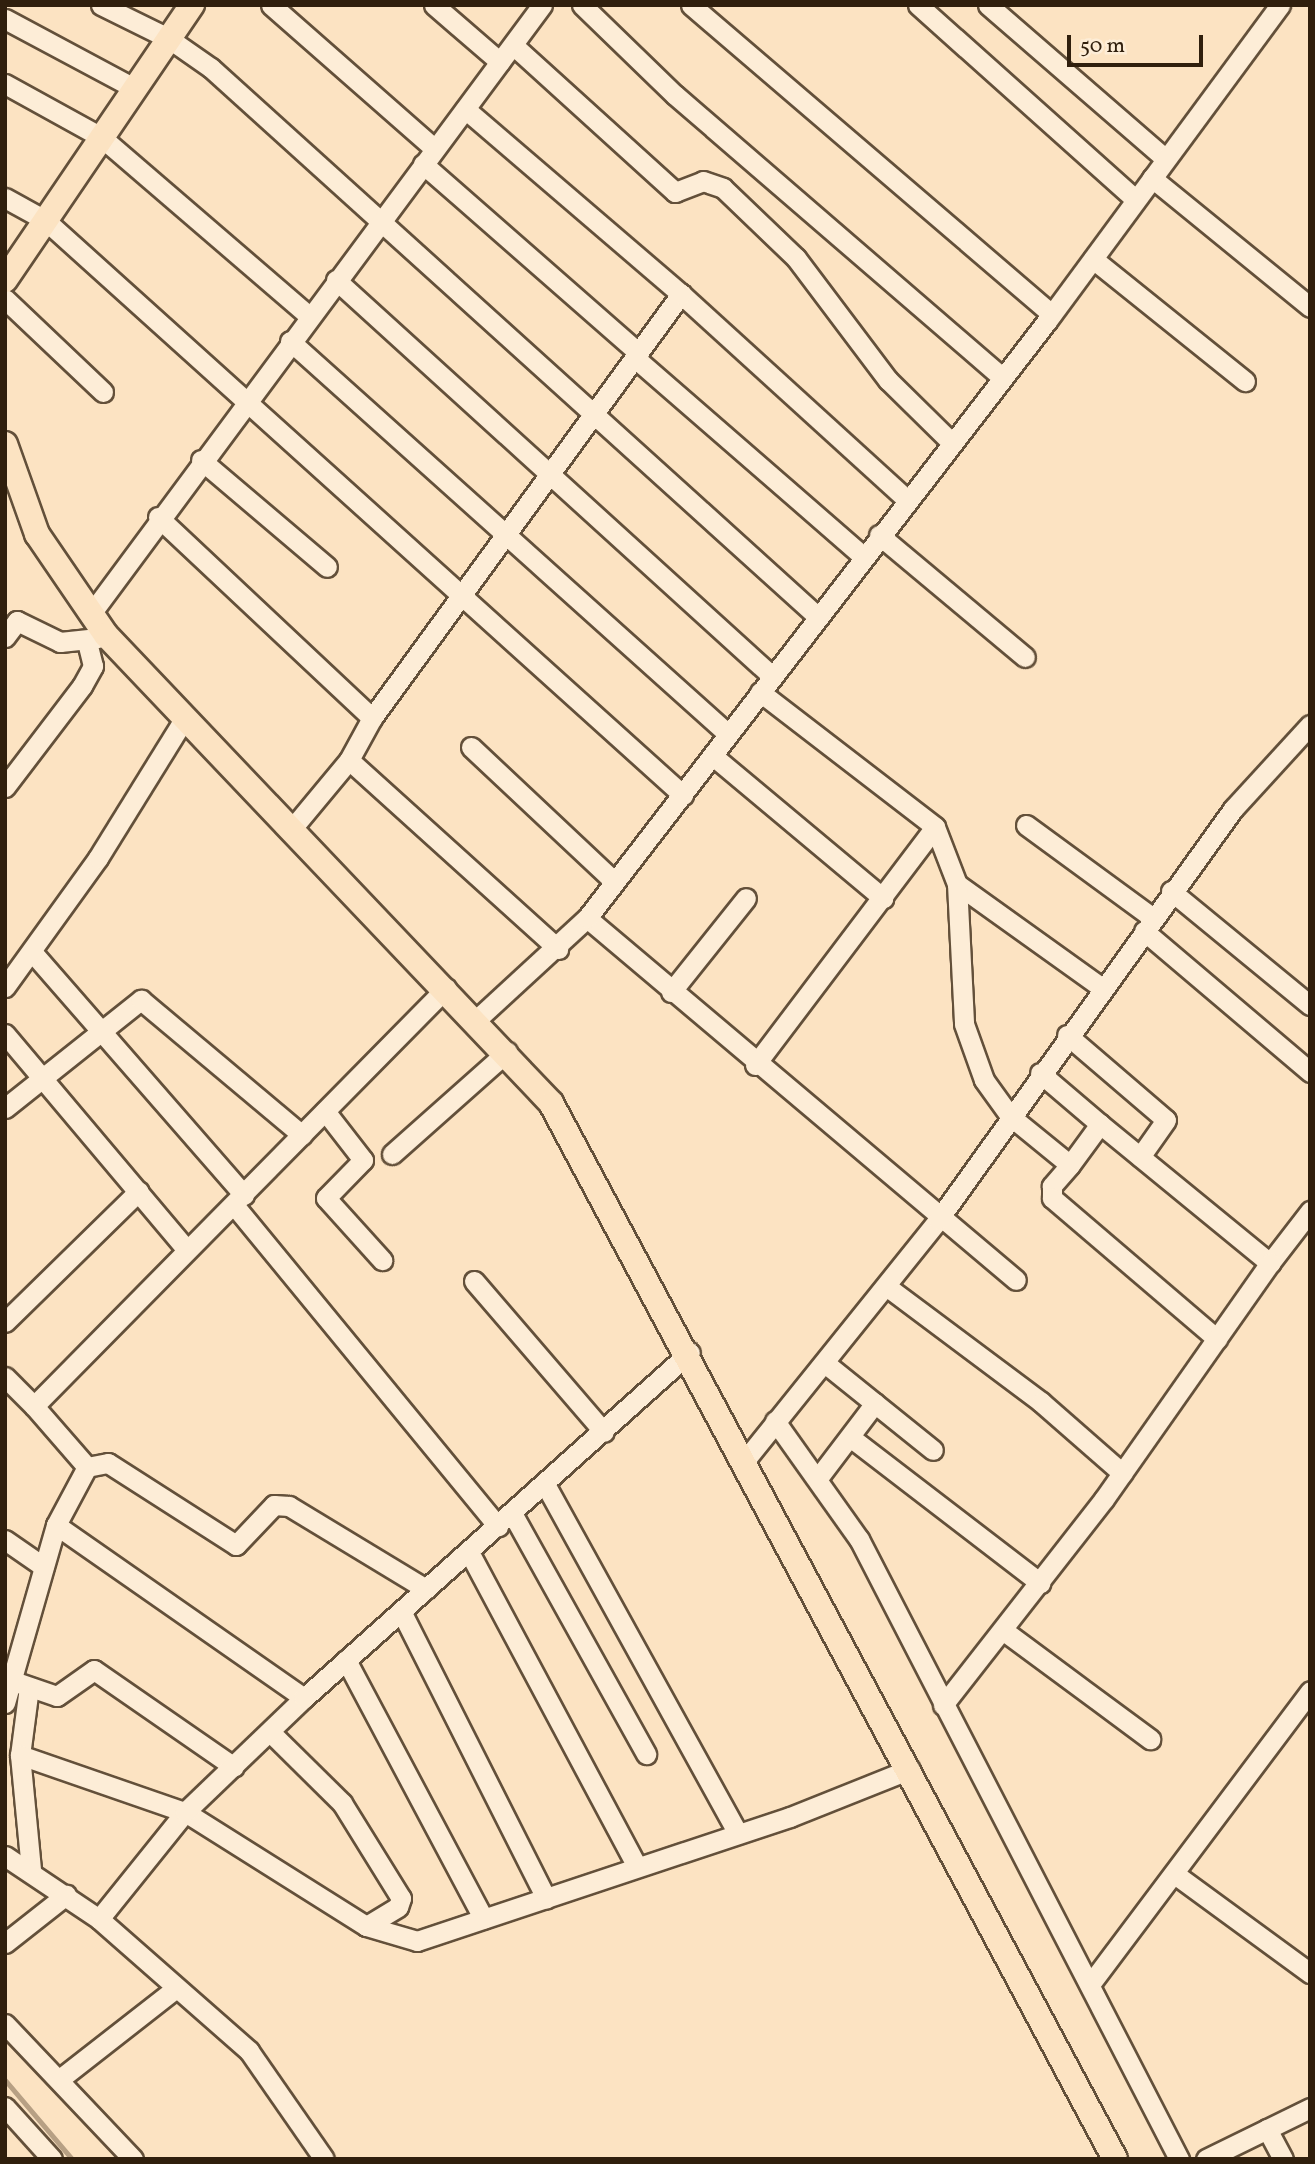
<!DOCTYPE html>
<html>
<head>
<meta charset="utf-8">
<style>
  body { margin:0 }
  #map { position:relative; width:1315px; height:2164px; overflow:hidden; background:#fce3c2; font-family:Vollkorn,serif }
  div>[style] { position:absolute }
  .stream>* { height:5px; margin:-2.5px; padding:0 2.5px; transform-origin:2.5px; border-radius:2.5px; background:#b7a084 }
  .roads { filter:drop-shadow(2px 0 #63503a) drop-shadow(-2px 0 #63503a) drop-shadow(0 2px #63503a) drop-shadow(0 -2px #63503a) }
  .minor>* { height:19px; margin:-9.5px; padding:0 9.5px; transform-origin:9.5px; border-radius:9.5px; background:#fdedd7 }
  .major>* { height:24px; margin:-12px; padding:0 12px; transform-origin:12px; border-radius:12px; background:#fce3c2 }
  span { translate:-50% -50%; white-space:nowrap; text-align:center; line-height:1.15; -webkit-text-stroke:7px #fdedd7; paint-order:stroke }
  .frame { position:absolute; inset:0; border:7px solid #301f0d; pointer-events:none }
  .scale { position:absolute; left:1067px; top:35px; width:136px; height:32px; box-sizing:border-box; border:4px solid #301f0d; border-top:0; padding-left:9px; font-size:21px; line-height:24px; white-space:nowrap; color:#301f0d; -webkit-text-stroke:5px #fdedd7; paint-order:stroke }
</style>
</head>
<body>
<div id="map">
  <div class="stream">
    <i style="left:5px;top:2080px;width:104px;rotate:49.7deg"></i>
  </div>
  <div class="roads">
    <div class="minor">
      <i style="left:101px;top:5px;width:75px;rotate:26.2deg"></i>
      <i style="left:168px;top:38px;width:52px;rotate:34.9deg"></i>
      <i style="left:211px;top:68px;width:817px;rotate:42.12deg"></i>
      <i style="left:271px;top:5px;width:218px;rotate:41.3deg"></i>
      <i style="left:434px;top:5px;width:87px;rotate:40.8deg"></i>
      <i style="left:582px;top:5px;width:129px;rotate:44.1deg"></i>
      <i style="left:675px;top:95px;width:432px;rotate:40.8deg"></i>
      <i style="left:691px;top:5px;width:475px;rotate:40.6deg"></i>
      <i style="left:918px;top:5px;width:292px;rotate:41.8deg"></i>
      <i style="left:988px;top:5px;width:235px;rotate:40.9deg"></i>
      <i style="left:5px;top:19px;width:146px;rotate:28.1deg"></i>
      <i style="left:513px;top:45px;width:219px;rotate:42.2deg"></i>
      <i style="left:675px;top:192px;width:30px;rotate:-21deg"></i>
      <i style="left:703px;top:181px;width:21px;rotate:19deg"></i>
      <i style="left:723px;top:188px;width:101px;rotate:43.8deg"></i>
      <i style="left:796px;top:258px;width:153px;rotate:53deg"></i>
      <i style="left:888px;top:380px;width:88px;rotate:44.5deg"></i>
      <i style="left:5px;top:84px;width:110px;rotate:28.9deg"></i>
      <i style="left:101px;top:137px;width:274px;rotate:40.7deg"></i>
      <i style="left:423px;top:164px;width:287px;rotate:41.2deg"></i>
      <i style="left:1152px;top:178px;width:204px;rotate:39.2deg"></i>
      <i style="left:5px;top:198px;width:46px;rotate:28.8deg"></i>
      <i style="left:45px;top:220px;width:859px;rotate:42.03deg"></i>
      <i style="left:1093px;top:259px;width:195px;rotate:38.8deg"></i>
      <i style="left:336px;top:280px;width:589px;rotate:42.25deg"></i>
      <i style="left:681px;top:294px;width:304px;rotate:42.3deg"></i>
      <i style="left:5px;top:299px;width:135px;rotate:43.5deg"></i>
      <i style="left:290px;top:341px;width:588px;rotate:41.9deg"></i>
      <i style="left:635px;top:358px;width:301px;rotate:41deg"></i>
      <i style="left:201px;top:460px;width:165px;rotate:40.3deg"></i>
      <i style="left:158px;top:517px;width:294px;rotate:43.2deg"></i>
      <i style="left:372px;top:718px;width:525px;rotate:-53.92deg"></i>
      <i style="left:681px;top:294px;width:284px;rotate:-139.4deg"></i>
      <i style="left:879px;top:535px;width:190px;rotate:39.9deg"></i>
      <i style="left:90px;top:615px;width:759px;rotate:-53.46deg"></i>
      <i style="left:5px;top:637px;width:20px;rotate:-53deg"></i>
      <i style="left:17px;top:621px;width:48px;rotate:26deg"></i>
      <i style="left:60px;top:642px;width:38px;rotate:-6deg"></i>
      <i style="left:760px;top:692px;width:221px;rotate:37.6deg"></i>
      <i style="left:471px;top:747px;width:197px;rotate:43.2deg"></i>
      <i style="left:713px;top:756px;width:222px;rotate:39.9deg"></i>
      <i style="left:349px;top:760px;width:282px;rotate:42.1deg"></i>
      <i style="left:5px;top:787px;width:127px;rotate:-52.7deg"></i>
      <i style="left:82px;top:686px;width:23px;rotate:-61deg"></i>
      <i style="left:93px;top:666px;width:25px;rotate:-104deg"></i>
      <i style="left:1026px;top:825px;width:157px;rotate:36.2deg"></i>
      <i style="left:290px;top:831px;width:92px;rotate:-50.3deg"></i>
      <i style="left:349px;top:760px;width:48px;rotate:-61.3deg"></i>
      <i style="left:957px;top:884px;width:178px;rotate:35.6deg"></i>
      <i style="left:1171px;top:891px;width:180px;rotate:39.4deg"></i>
      <i style="left:587px;top:918px;width:561px;rotate:40.16deg"></i>
      <i style="left:1144px;top:931px;width:218px;rotate:40.3deg"></i>
      <i style="left:33px;top:953px;width:321px;rotate:48.9deg"></i>
      <i style="left:5px;top:987px;width:159px;rotate:-54.2deg"></i>
      <i style="left:98px;top:858px;width:161px;rotate:-58.2deg"></i>
      <i style="left:671px;top:992px;width:120px;rotate:-51.4deg"></i>
      <i style="left:476px;top:1020px;width:151px;rotate:-42.6deg"></i>
      <i style="left:587px;top:918px;width:754px;rotate:-52.39deg"></i>
      <i style="left:1047px;top:321px;width:393px;rotate:-53.6deg"></i>
      <i style="left:5px;top:1034px;width:282px;rotate:49.9deg"></i>
      <i style="left:1067px;top:1035px;width:130px;rotate:40.6deg"></i>
      <i style="left:1166px;top:1120px;width:45px;rotate:125.1deg"></i>
      <i style="left:755px;top:1065px;width:298px;rotate:-52.9deg"></i>
      <i style="left:935px;top:827px;width:61px;rotate:68.9deg"></i>
      <i style="left:957px;top:884px;width:140px;rotate:87.1deg"></i>
      <i style="left:964px;top:1024px;width:59px;rotate:70.3deg"></i>
      <i style="left:984px;top:1080px;width:44px;rotate:54.2deg"></i>
      <i style="left:1010px;top:1116px;width:77px;rotate:39.2deg"></i>
      <i style="left:1070px;top:1165px;width:51px;rotate:-53.8deg"></i>
      <i style="left:1100px;top:1124px;width:220px;rotate:39.3deg"></i>
      <i style="left:1270px;top:1263px;width:66px;rotate:-52.4deg"></i>
      <i style="left:1040px;top:1073px;width:79px;rotate:40.4deg"></i>
      <i style="left:5px;top:1108px;width:174px;rotate:-38.5deg"></i>
      <i style="left:141px;top:1000px;width:210px;rotate:40deg"></i>
      <i style="left:325px;top:1111px;width:62px;rotate:52.2deg"></i>
      <i style="left:363px;top:1160px;width:53px;rotate:134.2deg"></i>
      <i style="left:326px;top:1198px;width:84px;rotate:47.9deg"></i>
      <i style="left:392px;top:1154px;width:154px;rotate:-41.6deg"></i>
      <i style="left:1070px;top:1165px;width:28px;rotate:131deg"></i>
      <i style="left:1052px;top:1186px;width:12px;rotate:90deg"></i>
      <i style="left:1052px;top:1198px;width:217px;rotate:40.5deg"></i>
      <i style="left:234px;top:1205px;width:416px;rotate:50.6deg"></i>
      <i style="left:474px;top:1281px;width:199px;rotate:49.3deg"></i>
      <i style="left:886px;top:1286px;width:194px;rotate:36.8deg"></i>
      <i style="left:1041px;top:1402px;width:108px;rotate:41.2deg"></i>
      <i style="left:5px;top:1322px;width:187px;rotate:-44.4deg"></i>
      <i style="left:826px;top:1364px;width:137px;rotate:38.8deg"></i>
      <i style="left:5px;top:1377px;width:41px;rotate:45deg"></i>
      <i style="left:775px;top:1421px;width:145px;rotate:54.6deg"></i>
      <i style="left:859px;top:1539px;width:698px;rotate:62.7deg"></i>
      <i style="left:850px;top:1437px;width:240px;rotate:37.5deg"></i>
      <i style="left:742px;top:1464px;width:313px;rotate:-51.2deg"></i>
      <i style="left:938px;top:1220px;width:506px;rotate:-54.33deg"></i>
      <i style="left:1233px;top:809px;width:114px;rotate:-47.5deg"></i>
      <i style="left:87px;top:1467px;width:21px;rotate:-11deg"></i>
      <i style="left:108px;top:1463px;width:152px;rotate:32.6deg"></i>
      <i style="left:236px;top:1545px;width:55px;rotate:-46.5deg"></i>
      <i style="left:274px;top:1505px;width:15px;rotate:4deg"></i>
      <i style="left:289px;top:1506px;width:160px;rotate:31.2deg"></i>
      <i style="left:818px;top:1478px;width:94px;rotate:-52.8deg"></i>
      <i style="left:545px;top:1484px;width:399px;rotate:61.1deg"></i>
      <i style="left:512px;top:1513px;width:276px;rotate:60.9deg"></i>
      <i style="left:56px;top:1525px;width:302px;rotate:34.9deg"></i>
      <i style="left:5px;top:1540px;width:47px;rotate:34.7deg"></i>
      <i style="left:469px;top:1552px;width:356px;rotate:61.9deg"></i>
      <i style="left:401px;top:1611px;width:322px;rotate:63.2deg"></i>
      <i style="left:1004px;top:1631px;width:182px;rotate:36.5deg"></i>
      <i style="left:346px;top:1660px;width:293px;rotate:62deg"></i>
      <i style="left:16px;top:1682px;width:43px;rotate:18.9deg"></i>
      <i style="left:57px;top:1696px;width:45px;rotate:-35.1deg"></i>
      <i style="left:94px;top:1670px;width:170px;rotate:34.7deg"></i>
      <i style="left:29px;top:1687px;width:69px;rotate:97.5deg"></i>
      <i style="left:20px;top:1755px;width:116px;rotate:84.5deg"></i>
      <i style="left:5px;top:1703px;width:185px;rotate:-74deg"></i>
      <i style="left:56px;top:1525px;width:66px;rotate:-61.9deg"></i>
      <i style="left:87px;top:1467px;width:81px;rotate:-131deg"></i>
      <i style="left:34px;top:1406px;width:587px;rotate:-45.41deg"></i>
      <i style="left:943px;top:1705px;width:261px;rotate:-52deg"></i>
      <i style="left:1104px;top:1499px;width:289px;rotate:-54.9deg"></i>
      <i style="left:271px;top:1733px;width:100px;rotate:44.6deg"></i>
      <i style="left:342px;top:1803px;width:112px;rotate:58.2deg"></i>
      <i style="left:401px;top:1898px;width:9px;rotate:108deg"></i>
      <i style="left:398px;top:1907px;width:37px;rotate:149deg"></i>
      <i style="left:20px;top:1755px;width:175px;rotate:19.1deg"></i>
      <i style="left:185px;top:1812px;width:214px;rotate:32.2deg"></i>
      <i style="left:366px;top:1926px;width:53px;rotate:16.4deg"></i>
      <i style="left:417px;top:1941px;width:393px;rotate:-18.4deg"></i>
      <i style="left:790px;top:1817px;width:129px;rotate:-21.8deg"></i>
      <i style="left:5px;top:1856px;width:113px;rotate:33.8deg"></i>
      <i style="left:99px;top:1919px;width:200px;rotate:41.3deg"></i>
      <i style="left:249px;top:2051px;width:131px;rotate:55.2deg"></i>
      <i style="left:1176px;top:1875px;width:166px;rotate:36.2deg"></i>
      <i style="left:99px;top:1919px;width:137px;rotate:-51.2deg"></i>
      <i style="left:185px;top:1812px;width:165px;rotate:-43.8deg"></i>
      <i style="left:304px;top:1698px;width:518px;rotate:-41.87deg"></i>
      <i style="left:5px;top:1943px;width:78px;rotate:-38.2deg"></i>
      <i style="left:1091px;top:1983px;width:365px;rotate:-53.1deg"></i>
      <i style="left:5px;top:2024px;width:186px;rotate:46.5deg"></i>
      <i style="left:61px;top:2078px;width:146px;rotate:-38deg"></i>
      <i style="left:5px;top:2107px;width:70px;rotate:47.9deg"></i>
      <i style="left:1267px;top:2129px;width:34px;rotate:62deg"></i>
      <i style="left:1206px;top:2159px;width:116px;rotate:-26.1deg"></i>
    </div>
    <div class="major">
      <i style="left:5px;top:280px;width:333px;rotate:-55.8deg"></i>
      <i style="left:5px;top:444px;width:96px;rotate:70.4deg"></i>
      <i style="left:37px;top:534px;width:122px;rotate:55.7deg"></i>
      <i style="left:106px;top:635px;width:646px;rotate:46.44deg"></i>
      <i style="left:551px;top:1103px;width:1197px;rotate:61.89deg"></i>
    </div>
  </div>
  <div class="frame"></div>
  <div class="scale">50 m</div>
</div>
</body>
</html>
